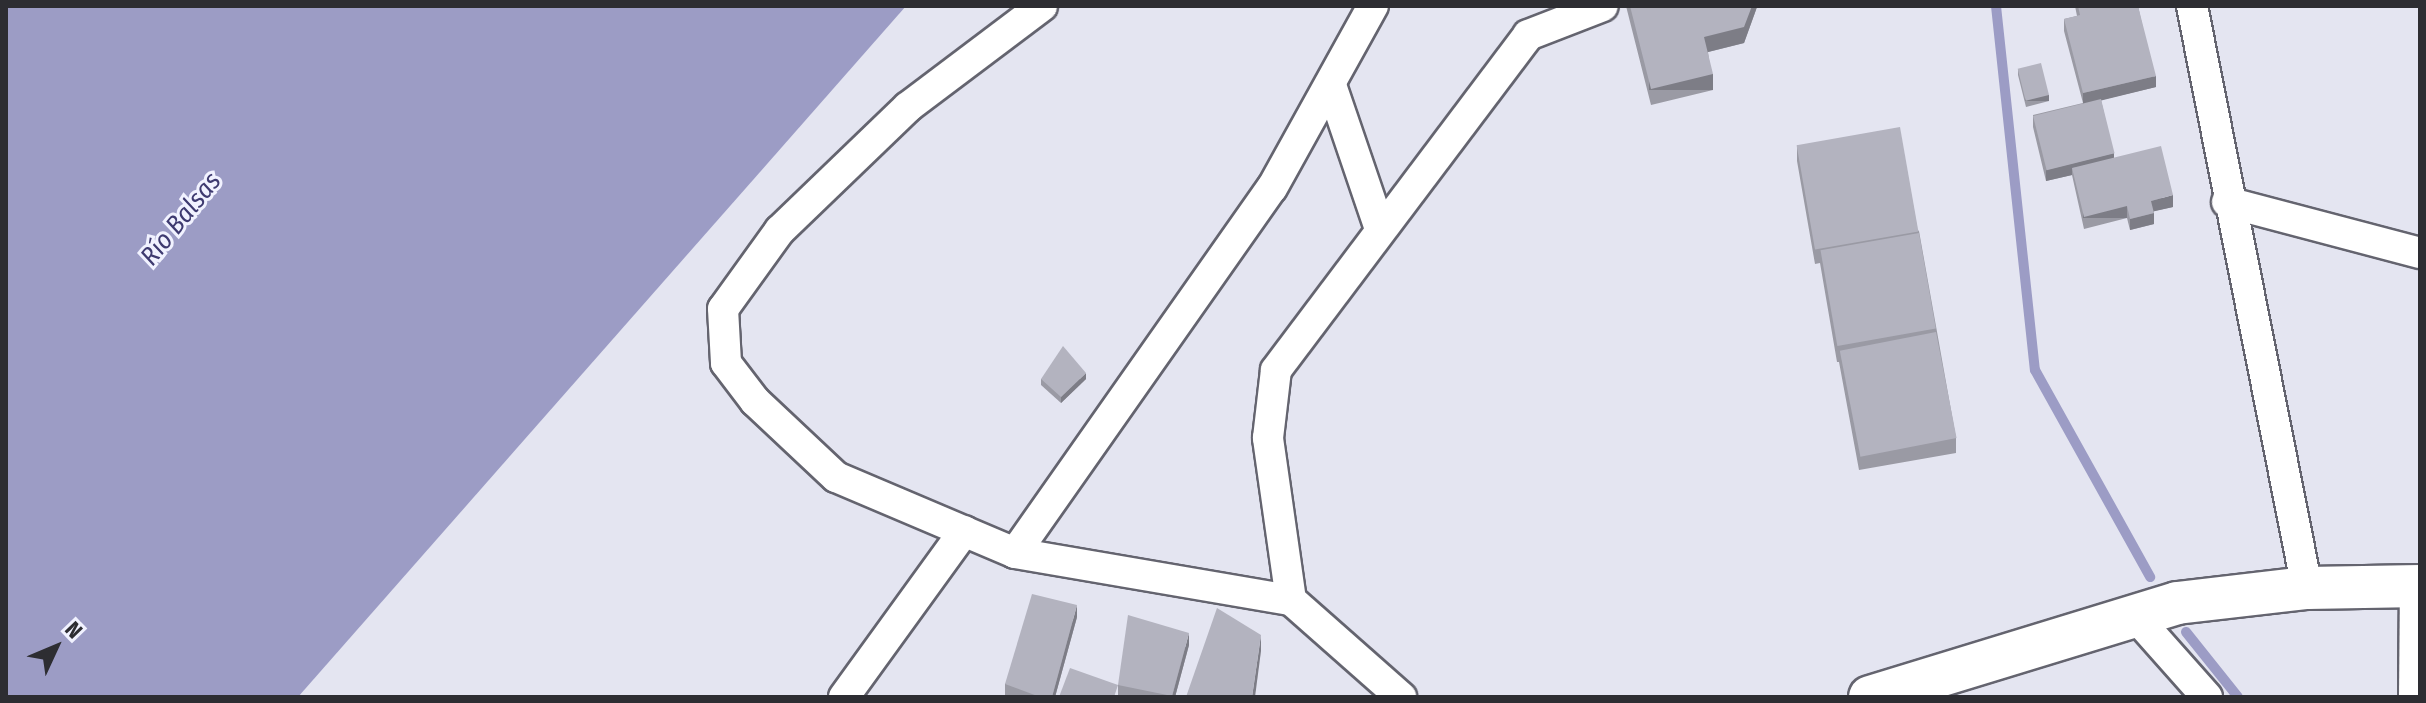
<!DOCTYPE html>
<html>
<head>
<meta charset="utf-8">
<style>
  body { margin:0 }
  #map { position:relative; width:2426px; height:703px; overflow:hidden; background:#e4e5f1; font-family:"Fira Sans Condensed",sans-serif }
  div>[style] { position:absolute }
  .water>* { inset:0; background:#9c9cc5 }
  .stream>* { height:10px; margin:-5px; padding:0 5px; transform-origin:5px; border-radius:5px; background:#9c9cc5 }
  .roads { filter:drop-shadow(2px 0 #64646f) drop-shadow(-2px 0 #64646f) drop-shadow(0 2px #64646f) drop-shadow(0 -2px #64646f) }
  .street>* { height:30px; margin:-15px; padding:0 15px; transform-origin:15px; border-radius:15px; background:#fff }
  .secondary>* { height:42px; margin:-21px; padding:0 21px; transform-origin:21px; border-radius:21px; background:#fff }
  .wall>* { inset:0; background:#9a9aa4 }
  .shaded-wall>* { inset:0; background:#7d7d86; transform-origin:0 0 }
  .building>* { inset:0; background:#b3b3bf; transform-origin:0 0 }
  span { translate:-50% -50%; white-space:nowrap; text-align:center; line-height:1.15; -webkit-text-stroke:6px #f1f2ff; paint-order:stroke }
  .water-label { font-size:26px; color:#3e3a70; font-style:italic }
  .frame { position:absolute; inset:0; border:8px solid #2d2d32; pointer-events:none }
  .north { position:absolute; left:16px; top:607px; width:80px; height:80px; -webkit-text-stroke:6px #f1f2ff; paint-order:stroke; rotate:46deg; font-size:22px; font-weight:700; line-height:32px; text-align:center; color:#2d2d32 }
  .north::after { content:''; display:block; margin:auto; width:28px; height:36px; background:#2d2d32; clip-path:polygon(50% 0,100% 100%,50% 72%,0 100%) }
</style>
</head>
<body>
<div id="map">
  <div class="water">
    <i style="clip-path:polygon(6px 6px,906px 6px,298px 697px,6px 697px)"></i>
  </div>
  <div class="stream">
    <i style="left:1996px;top:6px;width:366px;rotate:83.9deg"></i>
    <i style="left:2035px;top:370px;width:237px;rotate:60.9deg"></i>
    <i style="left:2186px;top:632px;width:83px;rotate:51.3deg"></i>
  </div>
  <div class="roads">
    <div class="street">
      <i style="left:1042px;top:6px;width:168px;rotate:143deg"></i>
      <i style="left:908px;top:107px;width:178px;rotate:136.1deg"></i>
      <i style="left:780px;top:230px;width:97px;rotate:125.8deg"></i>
      <i style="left:723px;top:309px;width:54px;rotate:86.8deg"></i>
      <i style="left:726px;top:363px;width:48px;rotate:52.7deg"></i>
      <i style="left:755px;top:401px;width:111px;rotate:43.2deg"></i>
      <i style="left:836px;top:477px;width:194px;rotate:23deg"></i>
      <i style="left:1015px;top:553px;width:280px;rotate:9.7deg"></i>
      <i style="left:1291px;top:600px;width:147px;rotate:41.4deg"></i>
      <i style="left:2192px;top:6px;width:593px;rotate:78.82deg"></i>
      <i style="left:1331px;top:85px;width:152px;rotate:71.2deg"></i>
      <i style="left:2227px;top:202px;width:200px;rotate:14.8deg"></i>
      <i style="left:1015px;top:553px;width:446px;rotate:-54.9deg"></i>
      <i style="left:1272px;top:188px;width:208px;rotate:-61deg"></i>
      <i style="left:1291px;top:600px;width:164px;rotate:-98.1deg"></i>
      <i style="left:1268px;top:438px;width:68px;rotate:-83.3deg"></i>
      <i style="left:1276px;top:370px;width:419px;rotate:-53deg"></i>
      <i style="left:1528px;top:35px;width:80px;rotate:-21.1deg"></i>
      <i style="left:2136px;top:617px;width:107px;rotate:48.4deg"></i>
      <i style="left:844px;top:697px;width:205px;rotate:-54.1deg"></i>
      <i style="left:2414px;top:697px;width:111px;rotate:-89.5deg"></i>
    </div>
    <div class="secondary">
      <i style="left:1870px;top:697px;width:321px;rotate:-17deg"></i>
      <i style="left:2177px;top:603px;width:131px;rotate:-6.6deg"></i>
      <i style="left:2307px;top:588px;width:113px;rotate:-1deg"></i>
    </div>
  </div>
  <div class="wall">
    <i style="clip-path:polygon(1626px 6px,1757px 6px,1757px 7px,1744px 43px,1708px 52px,1713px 90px,1651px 105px)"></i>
    <i style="clip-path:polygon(2075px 6px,2138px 6px,2156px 87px,2101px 100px,2114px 158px,2173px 207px,2154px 211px,2154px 224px,2130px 230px,2127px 218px,2084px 229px,2072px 175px,2046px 181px,2033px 127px,2033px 115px,2083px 103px,2064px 31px,2064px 19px,2077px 16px)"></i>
    <i style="clip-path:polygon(2018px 69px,2049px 101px,2026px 107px,2018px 75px)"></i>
    <i style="clip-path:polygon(1797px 145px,1919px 231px,1956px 438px,1956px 453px,1859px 470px,1839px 362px,1837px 362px,1820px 263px,1815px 264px,1797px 161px)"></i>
    <i style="clip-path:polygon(1041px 379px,1086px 379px,1061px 403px,1041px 385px)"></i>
    <i style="clip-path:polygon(1077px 617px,1055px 697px,1009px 697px,1005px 695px,1005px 684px)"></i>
    <i style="clip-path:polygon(1189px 645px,1175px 697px,1118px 697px,1118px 685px)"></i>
  </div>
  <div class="shaded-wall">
    <i style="clip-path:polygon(1752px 6px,1757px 6px,1757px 7px,1744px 43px,1704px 53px,1704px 37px)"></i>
    <i style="left:1713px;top:74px;width:16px;height:64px;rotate:90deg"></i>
    <i style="clip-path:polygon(2156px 76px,2156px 87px,2083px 105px,2083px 93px)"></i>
    <i style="left:2049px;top:95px;width:6px;height:24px;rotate:90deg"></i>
    <i style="clip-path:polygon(2114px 153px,2114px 164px,2072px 168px,2072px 175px,2046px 181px,2046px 170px)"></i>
    <i style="clip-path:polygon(2173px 195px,2173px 207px,2151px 212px,2151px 201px)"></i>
    <i style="left:2127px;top:206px;width:12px;height:44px;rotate:90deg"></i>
    <i style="clip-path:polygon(2154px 213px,2154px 224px,2130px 230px,2130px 219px)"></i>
    <i style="clip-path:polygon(1086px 373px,1086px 379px,1061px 403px,1061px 397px)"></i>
    <i style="clip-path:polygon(1077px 605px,1077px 617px,1055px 697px,1052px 697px)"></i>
    <i style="clip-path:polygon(1189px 633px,1189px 645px,1175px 697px,1172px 697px)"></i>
    <i style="clip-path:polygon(1261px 635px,1261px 651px,1255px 697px,1252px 697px)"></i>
  </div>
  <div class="building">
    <i style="clip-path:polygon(1630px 6px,1752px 6px,1744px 27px,1704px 37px,1713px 74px,1651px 89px)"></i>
    <i style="clip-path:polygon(2078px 6px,2138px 6px,2156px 76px,2083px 93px,2064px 19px,2080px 15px)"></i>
    <i style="left:2041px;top:63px;width:33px;height:24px;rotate:76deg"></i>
    <i style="left:2101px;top:99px;width:56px;height:70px;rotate:76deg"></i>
    <i style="left:1900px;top:127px;width:106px;height:105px;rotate:80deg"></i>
    <i style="clip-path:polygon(2161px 146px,2173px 195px,2151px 201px,2154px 213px,2130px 219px,2127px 206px,2084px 217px,2072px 168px)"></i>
    <i style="left:1919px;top:233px;width:97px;height:100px;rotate:80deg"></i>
    <i style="left:1936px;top:332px;width:108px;height:98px;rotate:79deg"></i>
    <i style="clip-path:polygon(1063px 346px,1086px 373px,1061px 397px,1041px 379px)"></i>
    <i style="clip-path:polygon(1032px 594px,1077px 605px,1052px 697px,1040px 697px,1005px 684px)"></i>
    <i style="clip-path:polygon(1217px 608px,1261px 635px,1252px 697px,1186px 697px)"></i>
    <i style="clip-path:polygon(1128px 615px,1189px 633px,1172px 696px,1118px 685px)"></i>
    <i style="clip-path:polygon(1070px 668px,1118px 685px,1114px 697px,1059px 697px)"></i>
  </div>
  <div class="water-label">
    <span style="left:181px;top:219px;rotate:-51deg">Río Balsas</span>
  </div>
  <div class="frame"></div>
  <div class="north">N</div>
</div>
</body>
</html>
